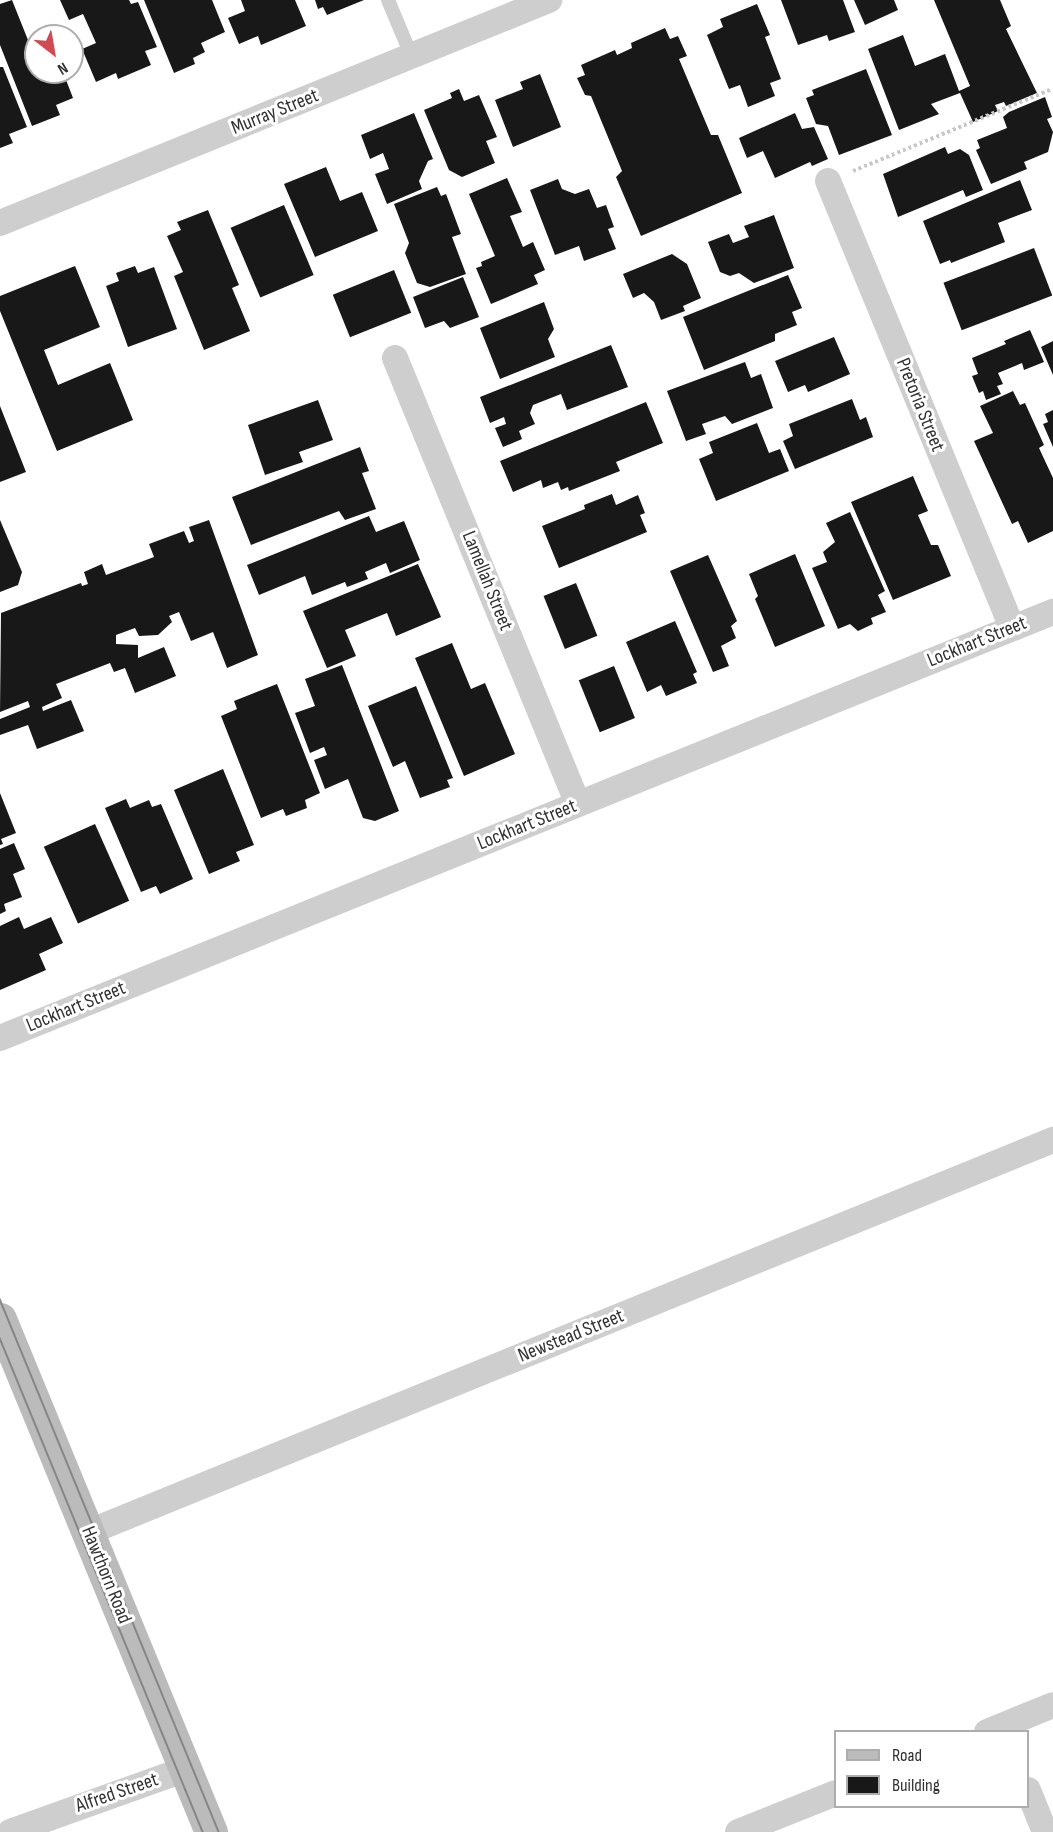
<!DOCTYPE html>
<html>
<head>
<meta charset="utf-8">
<style>
  body { margin:0 }
  #map { position:relative; width:1053px; height:1832px; overflow:hidden; background:#fff; font-family:"Sofia Sans Condensed",sans-serif }
  div>[style] { position:absolute }
  .building>* { inset:0; background:#181818; transform-origin:0 0 }
  .path>* { height:4px; margin-top:-2px; transform-origin:0; background:repeating-linear-gradient(90deg,#c8c8c8 0 3px,transparent 0 6px) }
  .lane>* { height:14px; margin:-7px; padding:0 7px; transform-origin:7px; border-radius:7px; background:#cecece }
  .street>* { height:26px; margin:-13px; padding:0 13px; transform-origin:13px; border-radius:13px; background:#cecece }
  .secondary>* { height:33px; margin:-16.5px; padding:0 16.5px; transform-origin:16.5px; border-radius:16.5px; background:#bbb }
  .tram>* { height:1.5px; margin:-0.75px; padding:0 0.75px; transform-origin:0.75px; border-radius:0.75px; background:#868686 }
  span { translate:-50% -50%; white-space:nowrap; text-align:center; line-height:1.15; -webkit-text-stroke:6px #fff; paint-order:stroke }
  .street-label { font-size:20px; color:#313131 }
  .legend { position:absolute; left:834px; top:1730px; width:195px; height:78px; box-sizing:border-box; background:#fff; border:2px solid #adadad; margin:0; padding:8px 10px; list-style:none; font-size:18px; color:#313131 }
  .legend li { display:flex; align-items:center; gap:12px; height:30px }
  .legend b { width:30px; border:2px solid #adadad }
  .north { position:absolute; left:24px; top:24px; width:60px; height:60px; box-sizing:border-box; background:#fff; border:2px solid #adadad; border-radius:50%; rotate:149deg; font-size:16px; font-weight:700; line-height:24px; text-align:center; color:#313131 }
  .north::after { content:''; display:block; margin:auto; width:21px; height:27px; background:#d14951; clip-path:polygon(50% 0,100% 100%,50% 72%,0 100%) }
</style>
</head>
<body>
<div id="map">
  <div class="building">
    <i style="clip-path:polygon(12px 0,30px 45px,36px 43px,36px 72px,63px 72px,73px 98px,56px 105px,60px 115px,32px 126px,0 45px,0 4px)"></i>
    <i style="clip-path:polygon(60px 0,129px 0,131px 4px,138px 2px,157px 47px,145px 51px,151px 65px,118px 79px,116px 73px,96px 82px,82px 49px,96px 43px,83px 14px,69px 20px)"></i>
    <i style="clip-path:polygon(144px 0,212px 0,225px 32px,201px 43px,205px 52px,193px 58px,195px 64px,174px 73px)"></i>
    <i style="clip-path:polygon(241px 0,295px 0,306px 26px,261px 45px,258px 36px,239px 44px,228px 18px,245px 11px)"></i>
    <i style="clip-path:polygon(315px 0,364px 0,327px 15px,323px 7px,318px 9px)"></i>
    <i style="clip-path:polygon(781px 0,843px 0,855px 32px,829px 41px,827px 35px,798px 45px)"></i>
    <i style="clip-path:polygon(854px 0,894px 0,898px 10px,865px 25px)"></i>
    <i style="clip-path:polygon(934px 0,1000px 0,1011px 26px,1006px 29px,1037px 93px,1006px 106px,1004px 102px,995px 105px,998px 111px,973px 122px,960px 93px,931px 104px,939px 114px,899px 130px,868px 49px,903px 35px,915px 66px,945px 54px,959px 91px,970px 86px)"></i>
    <i style="clip-path:polygon(757px 4px,770px 35px,765px 37px,781px 79px,770px 83px,775px 96px,748px 107px,740px 85px,729px 89px,707px 35px,723px 27px,720px 19px)"></i>
    <i style="clip-path:polygon(665px 28px,670px 39px,678px 36px,687px 56px,679px 59px,711px 135px,718px 135px,742px 193px,641px 236px,616px 177px,622px 171px,591px 96px,585px 95px,577px 78px,585px 75px,581px 65px,615px 50px,617px 55px,632px 48px,631px 43px)"></i>
    <i style="clip-path:polygon(0 67px,3px 67px,27px 127px,9px 134px,13px 143px,0 148px)"></i>
    <i style="clip-path:polygon(866px 69px,892px 135px,839px 155px,828px 126px,816px 124px,806px 98px,814px 95px,812px 90px)"></i>
    <i style="clip-path:polygon(540px 74px,561px 127px,513px 147px,495px 100px,523px 89px,520px 82px)"></i>
    <i style="clip-path:polygon(459px 89px,464px 101px,479px 95px,497px 137px,486px 141px,495px 163px,462px 177px,449px 170px,424px 110px,452px 98px,450px 93px)"></i>
    <i style="clip-path:polygon(1045px 97px,1052px 117px,1047px 119px,1053px 132px,1048px 152px,1024px 162px,1027px 169px,991px 184px,976px 150px,980px 148px,977px 140px,1007px 128px,1003px 117px,1009px 112px)"></i>
    <i style="clip-path:polygon(414px 113px,433px 159px,428px 161px,419px 181px,422px 189px,387px 204px,375px 174px,389px 169px,383px 153px,370px 159px,361px 135px)"></i>
    <i style="clip-path:polygon(795px 113px,802px 129px,814px 127px,828px 159px,812px 166px,810px 162px,775px 178px,763px 151px,747px 158px,739px 138px)"></i>
    <i style="clip-path:polygon(945px 147px,948px 154px,960px 149px,969px 155px,983px 190px,966px 197px,963px 190px,898px 217px,883px 174px)"></i>
    <i style="clip-path:polygon(326px 167px,340px 201px,362px 192px,378px 231px,315px 257px,284px 184px)"></i>
    <i style="clip-path:polygon(507px 178px,522px 212px,510px 216px,523px 247px,533px 242px,545px 270px,534px 275px,538px 284px,491px 304px,476px 268px,482px 266px,481px 262px,495px 256px,469px 194px)"></i>
    <i style="clip-path:polygon(558px 179px,562px 189px,575px 194px,589px 189px,597px 208px,606px 205px,614px 227px,608px 229px,616px 249px,584px 261px,579px 246px,555px 255px,530px 190px)"></i>
    <i style="clip-path:polygon(1020px 180px,1032px 210px,998px 223px,1005px 242px,951px 263px,950px 260px,940px 264px,923px 221px)"></i>
    <i style="clip-path:polygon(437px 187px,441px 196px,446px 194px,461px 234px,452px 237px,466px 274px,430px 287px,417px 283px,405px 253px,409px 243px,394px 204px)"></i>
    <i style="left:284px;top:205px;width:76px;height:58px;rotate:67deg"></i>
    <i style="clip-path:polygon(208px 210px,239px 285px,232px 288px,250px 331px,204px 350px,174px 276px,183px 272px,167px 236px,181px 230px,177px 222px)"></i>
    <i style="clip-path:polygon(774px 215px,794px 268px,754px 283px,739px 273px,730px 276px,720px 272px,708px 242px,729px 234px,733px 243px,749px 237px,744px 226px)"></i>
    <i style="left:1034px;top:248px;width:51px;height:97px;rotate:69deg"></i>
    <i style="clip-path:polygon(672px 254px,687px 264px,701px 298px,683px 306px,685px 311px,661px 320px,654px 302px,644px 293px,633px 298px,623px 274px)"></i>
    <i style="clip-path:polygon(75px 266px,100px 327px,44px 350px,58px 385px,110px 363px,133px 420px,57px 451px,0 311px,0 296px)"></i>
    <i style="clip-path:polygon(135px 266px,138px 273px,154px 267px,177px 329px,128px 347px,106px 286px,119px 281px,116px 273px)"></i>
    <i style="left:394px;top:270px;width:46px;height:66px;rotate:68deg"></i>
    <i style="clip-path:polygon(788px 275px,802px 308px,792px 312px,797px 325px,775px 334px,775px 341px,704px 370px,683px 317px)"></i>
    <i style="clip-path:polygon(463px 277px,479px 317px,450px 328px,444px 321px,425px 328px,413px 297px)"></i>
    <i style="clip-path:polygon(544px 302px,554px 329px,548px 339px,555px 357px,500px 379px,480px 328px)"></i>
    <i style="clip-path:polygon(1030px 330px,1044px 362px,1024px 370px,1022px 363px,998px 373px,1003px 384px,997px 386px,1001px 394px,986px 400px,983px 391px,979px 393px,972px 376px,978px 374px,972px 358px,1006px 344px,1004px 341px)"></i>
    <i style="clip-path:polygon(834px 337px,850px 374px,808px 392px,805px 385px,788px 392px,775px 361px)"></i>
    <i style="clip-path:polygon(1053px 341px,1053px 375px,1041px 347px)"></i>
    <i style="clip-path:polygon(611px 345px,628px 387px,567px 410px,561px 394px,533px 405px,530px 413px,535px 424px,519px 431px,522px 439px,503px 447px,495px 428px,506px 424px,504px 417px,490px 423px,480px 397px)"></i>
    <i style="clip-path:polygon(745px 362px,751px 378px,761px 374px,773px 408px,732px 424px,725px 416px,702px 424px,706px 434px,686px 441px,667px 391px)"></i>
    <i style="clip-path:polygon(1013px 391px,1020px 405px,1025px 403px,1044px 445px,1039px 448px,1053px 478px,1053px 531px,1028px 543px,1018px 521px,1012px 524px,974px 441px,993px 433px,980px 406px)"></i>
    <i style="clip-path:polygon(852px 399px,860px 420px,866px 417px,873px 437px,795px 469px,783px 441px,793px 436px,789px 424px)"></i>
    <i style="clip-path:polygon(318px 400px,333px 440px,299px 452px,303px 462px,265px 475px,248px 425px)"></i>
    <i style="clip-path:polygon(646px 402px,663px 443px,616px 462px,620px 471px,569px 491px,568px 487px,561px 490px,558px 482px,543px 488px,541px 480px,513px 492px,500px 461px)"></i>
    <i style="clip-path:polygon(0 406px,26px 472px,0 482px)"></i>
    <i style="clip-path:polygon(1053px 410px,1053px 447px,1043px 424px,1048px 422px,1045px 414px)"></i>
    <i style="clip-path:polygon(757px 423px,769px 453px,780px 449px,789px 471px,716px 501px,699px 459px,713px 453px,709px 442px)"></i>
    <i style="clip-path:polygon(360px 447px,369px 471px,362px 473px,376px 509px,345px 520px,339px 511px,251px 545px,232px 497px)"></i>
    <i style="clip-path:polygon(913px 476px,928px 511px,918px 515px,931px 545px,938px 545px,951px 576px,893px 600px,851px 502px)"></i>
    <i style="clip-path:polygon(612px 494px,616px 505px,638px 495px,645px 513px,640px 515px,647px 532px,559px 568px,542px 526px,585px 509px,584px 505px)"></i>
    <i style="clip-path:polygon(850px 512px,885px 591px,878px 595px,886px 612px,871px 618px,873px 624px,858px 631px,850px 624px,838px 629px,812px 568px,827px 562px,823px 552px,835px 542px,826px 523px)"></i>
    <i style="clip-path:polygon(369px 516px,376px 532px,404px 521px,420px 560px,390px 573px,386px 563px,365px 572px,368px 579px,347px 587px,345px 582px,312px 595px,305px 576px,259px 595px,247px 565px)"></i>
    <i style="clip-path:polygon(0 520px,22px 572px,18px 585px,0 592px)"></i>
    <i style="clip-path:polygon(209px 520px,258px 655px,227px 668px,213px 632px,191px 641px,179px 612px,169px 616px,172px 622px,158px 635px,139px 636px,135px 628px,116px 635px,116px 644px,138px 645px,138px 658px,164px 647px,176px 676px,135px 693px,125px 668px,114px 672px,110px 663px,56px 684px,62px 698px,42px 707px,43px 711px,71px 700px,84px 731px,37px 749px,28px 725px,0 735px,0 719px,30px 707px,28px 701px,0 712px,1px 613px,81px 583px,82px 586px,88px 584px,84px 572px,102px 564px,106px 575px,154px 557px,149px 544px,184px 531px,189px 543px,194px 541px,189px 527px)"></i>
    <i style="clip-path:polygon(795px 554px,825px 626px,775px 647px,755px 599px,758px 596px,749px 574px)"></i>
    <i style="clip-path:polygon(708px 555px,737px 621px,731px 626px,736px 638px,721px 646px,729px 666px,713px 672px,670px 571px)"></i>
    <i style="clip-path:polygon(418px 564px,441px 617px,396px 636px,387px 613px,345px 630px,356px 656px,327px 668px,303px 611px)"></i>
    <i style="left:576px;top:583px;width:57px;height:35px;rotate:68deg"></i>
    <i style="clip-path:polygon(675px 621px,697px 672px,693px 674px,697px 683px,666px 696px,661px 685px,647px 692px,626px 642px)"></i>
    <i style="clip-path:polygon(452px 643px,471px 689px,485px 683px,515px 754px,464px 776px,415px 658px)"></i>
    <i style="clip-path:polygon(342px 665px,399px 811px,375px 821px,363px 818px,348px 779px,325px 789px,314px 760px,327px 755px,324px 747px,310px 753px,295px 713px,315px 706px,305px 679px)"></i>
    <i style="left:614px;top:666px;width:56px;height:38px;rotate:68deg"></i>
    <i style="clip-path:polygon(277px 684px,320px 793px,305px 800px,307px 808px,286px 816px,283px 809px,261px 818px,221px 716px,237px 709px,234px 701px)"></i>
    <i style="clip-path:polygon(416px 686px,453px 778px,447px 780px,450px 787px,420px 798px,405px 761px,393px 767px,368px 706px)"></i>
    <i style="clip-path:polygon(223px 769px,254px 845px,236px 852px,240px 861px,209px 874px,174px 790px)"></i>
    <i style="clip-path:polygon(0 793px,16px 833px,1px 839px,3px 844px,0 845px)"></i>
    <i style="clip-path:polygon(126px 799px,130px 808px,149px 800px,152px 807px,161px 804px,193px 879px,160px 894px,156px 886px,141px 892px,105px 808px)"></i>
    <i style="left:95px;top:824px;width:84px;height:56px;rotate:66deg"></i>
    <i style="clip-path:polygon(14px 843px,25px 869px,13px 874px,22px 897px,4px 904px,6px 911px,0 914px,0 849px)"></i>
    <i style="clip-path:polygon(19px 917px,24px 929px,51px 917px,63px 943px,39px 954px,46px 970px,0 990px,0 926px)"></i>
  </div>
  <div class="path">
    <i style="left:853px;top:171px;width:215px;rotate:-22.4deg"></i>
  </div>
  <div class="lane">
    <i style="left:388px;top:0;width:62px;rotate:67.2deg"></i>
  </div>
  <div class="street">
    <i style="left:828px;top:181px;width:483px;rotate:67.6deg"></i>
    <i style="left:0;top:223px;width:593px;rotate:-22.11deg"></i>
    <i style="left:395px;top:358px;width:482px;rotate:67.7deg"></i>
    <i style="left:0;top:1038px;width:1136px;rotate:-22.03deg"></i>
    <i style="left:89px;top:1532px;width:1041px;rotate:-22.13deg"></i>
    <i style="left:987px;top:1732px;width:71px;rotate:-22.2deg"></i>
    <i style="left:1028px;top:1790px;width:45px;rotate:68deg"></i>
    <i style="left:10px;top:1832px;width:187px;rotate:-19.7deg"></i>
    <i style="left:738px;top:1832px;width:105px;rotate:-21.7deg"></i>
  </div>
  <div class="secondary">
    <i style="left:0;top:1319px;width:555px;rotate:67.64deg"></i>
  </div>
  <div class="tram">
    <i style="left:0;top:1299px;width:576px;rotate:67.66deg"></i>
    <i style="left:0;top:1338px;width:534px;rotate:67.66deg"></i>
  </div>
  <div class="street-label">
    <span style="left:275px;top:112px;rotate:-22deg">Murray Street</span>
    <span style="left:920px;top:405px;rotate:68deg">Pretoria Street</span>
    <span style="left:487px;top:581px;rotate:68deg">Lamellah Street</span>
    <span style="left:977px;top:642px;rotate:-22deg">Lockhart Street</span>
    <span style="left:527px;top:825px;rotate:-22deg">Lockhart Street</span>
    <span style="left:76px;top:1007px;rotate:-22deg">Lockhart Street</span>
    <span style="left:571px;top:1336px;rotate:-22deg">Newstead Street</span>
    <span style="left:106px;top:1575px;rotate:68deg">Hawthorn Road</span>
    <span style="left:117px;top:1793px;rotate:-19deg">Alfred Street</span>
  </div>
  <ul class="legend">
  <li><b style="height:8px;background:#bbb"></b>Road</li>
  <li><b style="height:16px;background:#181818"></b>Building</li>
  </ul>
  <div class="north">N</div>
</div>
</body>
</html>
